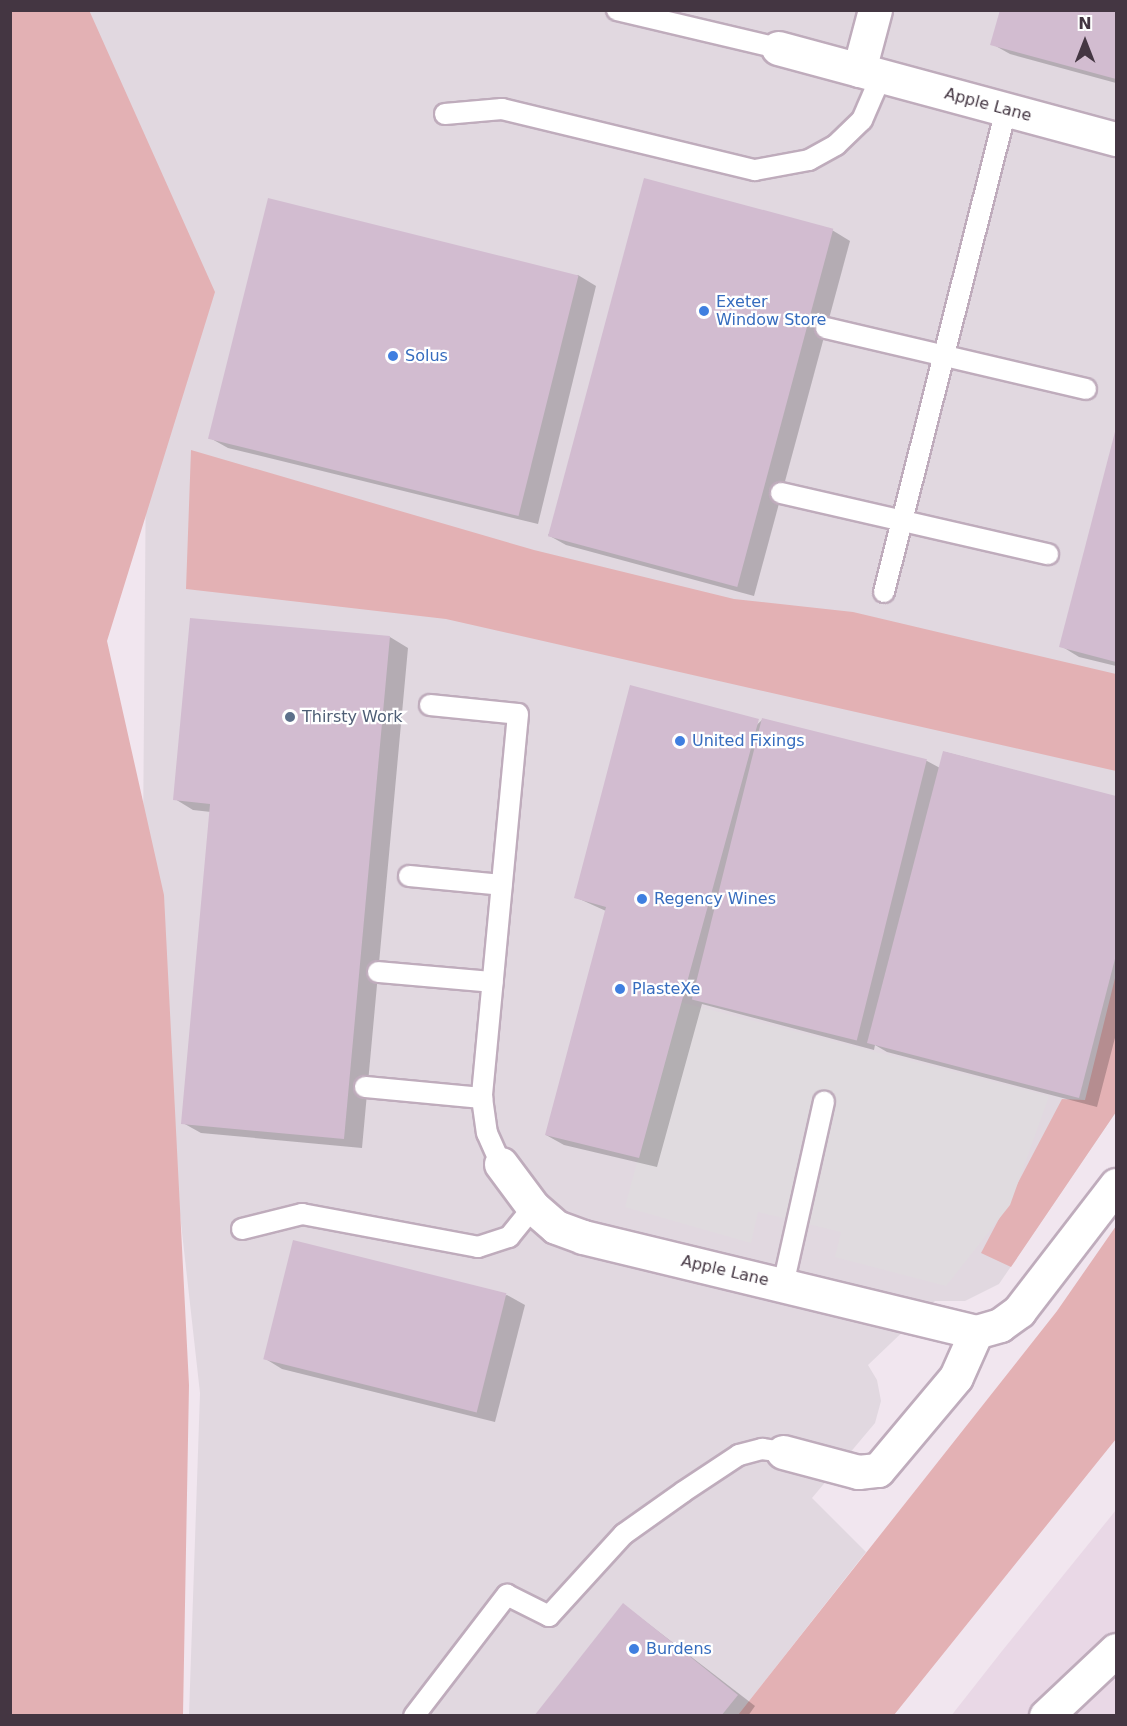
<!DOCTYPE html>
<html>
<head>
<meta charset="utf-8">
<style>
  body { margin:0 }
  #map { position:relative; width:1127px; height:1726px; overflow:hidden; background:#f1e6ef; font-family:"DejaVu Sans",sans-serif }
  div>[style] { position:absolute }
  .residential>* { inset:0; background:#e9d8e6 }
  .industrial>* { inset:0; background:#e1d8e0 }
  .green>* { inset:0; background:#e3b1b4 }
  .parking>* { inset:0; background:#e0dbdf }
  .shadow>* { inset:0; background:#0003 }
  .building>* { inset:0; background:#d2bcd0; transform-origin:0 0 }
  .roads { filter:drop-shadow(2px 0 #bfacbc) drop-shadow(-2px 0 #bfacbc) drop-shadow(0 2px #bfacbc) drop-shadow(0 -2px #bfacbc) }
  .lane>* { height:20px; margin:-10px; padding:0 10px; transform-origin:10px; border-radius:10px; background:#fff }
  .street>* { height:33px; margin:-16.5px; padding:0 16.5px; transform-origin:16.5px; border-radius:16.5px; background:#fff }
  .dots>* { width:16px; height:16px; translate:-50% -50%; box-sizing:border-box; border:3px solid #fff; border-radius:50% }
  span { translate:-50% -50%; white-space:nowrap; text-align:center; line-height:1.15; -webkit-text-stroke:4.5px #fff; paint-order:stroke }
  .street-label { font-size:16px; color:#443642 }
  .shop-label { font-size:16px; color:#366cbe }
  .left { translate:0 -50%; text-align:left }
  .service-label { font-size:16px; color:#4e5e75 }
  .frame { position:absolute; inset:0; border:12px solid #443642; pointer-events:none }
  .north { position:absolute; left:1055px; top:12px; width:60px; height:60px; -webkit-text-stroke:4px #fff; paint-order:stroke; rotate:0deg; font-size:16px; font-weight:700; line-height:24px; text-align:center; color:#443642 }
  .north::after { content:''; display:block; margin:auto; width:21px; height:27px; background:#443642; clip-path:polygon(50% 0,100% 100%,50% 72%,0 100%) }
</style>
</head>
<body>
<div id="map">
  <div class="residential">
    <i style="clip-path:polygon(1116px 1510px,1116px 1715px,951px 1716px,1002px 1651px)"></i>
  </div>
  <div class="industrial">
    <i style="clip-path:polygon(56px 11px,1116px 11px,1116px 1112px,999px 1284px,965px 1301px,935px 1301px,868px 1365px,877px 1380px,881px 1401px,875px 1423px,812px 1498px,866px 1552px,738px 1715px,189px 1715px,200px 1393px,171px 1134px,142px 965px,148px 210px)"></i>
  </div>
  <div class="green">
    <i style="clip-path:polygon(89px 10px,215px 292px,107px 641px,164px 895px,189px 1385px,183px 1715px,11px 1715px,10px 11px)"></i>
    <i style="clip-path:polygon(191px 450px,534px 550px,734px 599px,853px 612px,1116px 674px,1116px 771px,446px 619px,186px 589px)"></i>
    <i style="clip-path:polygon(1116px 974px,1116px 1112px,1011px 1267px,981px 1253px,1062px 1099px,1085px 1100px)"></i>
    <i style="clip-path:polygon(1116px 1226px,1116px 1439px,894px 1715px,738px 1715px,1057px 1311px)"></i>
  </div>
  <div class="parking">
    <i style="clip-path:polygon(680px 1002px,1049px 1096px,1010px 1205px,946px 1286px,835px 1257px,841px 1232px,758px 1212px,751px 1243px,625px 1207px)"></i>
  </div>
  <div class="shadow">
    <i style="clip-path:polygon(1001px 10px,1116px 10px,1116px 83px,1010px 54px,992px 44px)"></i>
    <i style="clip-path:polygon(832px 230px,850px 241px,754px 596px,566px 545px,548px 535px)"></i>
    <i style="clip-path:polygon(578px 275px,596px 286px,538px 524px,228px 448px,210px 438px)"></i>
    <i style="clip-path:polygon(1116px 431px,1116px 666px,1079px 657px,1061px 646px)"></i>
    <i style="clip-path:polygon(390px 637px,408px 648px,362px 1148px,201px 1133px,183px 1123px,211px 812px,193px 810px,175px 799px)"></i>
    <i style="clip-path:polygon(763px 719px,927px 761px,940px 768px,945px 752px,1116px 797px,1116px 1034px,1097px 1107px,887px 1052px,875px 1045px,874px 1050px,702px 1004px,657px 1167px,564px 1145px,546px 1135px,606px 911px,575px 897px)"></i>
    <i style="clip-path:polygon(507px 1295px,525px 1305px,495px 1422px,282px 1369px,264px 1358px)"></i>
    <i style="clip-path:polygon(624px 1605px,755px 1706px,748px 1716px,536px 1716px)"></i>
  </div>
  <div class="building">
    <i style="clip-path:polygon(1000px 10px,1116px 10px,1116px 79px,990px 45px)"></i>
    <i style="left:644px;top:178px;width:196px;height:371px;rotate:15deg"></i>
    <i style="left:268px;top:198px;width:320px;height:248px;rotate:14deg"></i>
    <i style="clip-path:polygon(1116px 428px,1116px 662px,1059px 647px)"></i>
    <i style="clip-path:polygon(190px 618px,390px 636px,344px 1139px,181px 1124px,210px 804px,173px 800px)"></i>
    <i style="clip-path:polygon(630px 685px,759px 719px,639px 1158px,545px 1135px,606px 907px,574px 898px)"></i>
    <i style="left:762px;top:718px;width:170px;height:290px;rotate:14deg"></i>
    <i style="clip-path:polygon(943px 751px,1116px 796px,1116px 955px,1079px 1098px,867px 1043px)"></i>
    <i style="left:293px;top:1240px;width:220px;height:123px;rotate:14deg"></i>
    <i style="clip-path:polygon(623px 1603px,738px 1695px,721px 1716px,534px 1716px)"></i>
  </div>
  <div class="roads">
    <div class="lane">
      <i style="left:617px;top:10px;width:165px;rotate:13.3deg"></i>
      <i style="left:445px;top:114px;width:57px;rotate:-5deg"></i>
      <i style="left:502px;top:109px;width:260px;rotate:13.6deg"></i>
      <i style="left:755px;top:170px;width:55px;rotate:-10.5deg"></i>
      <i style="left:809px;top:160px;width:31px;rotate:-29deg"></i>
      <i style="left:836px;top:145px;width:36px;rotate:-44deg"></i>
      <i style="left:862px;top:120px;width:48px;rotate:-66.6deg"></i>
      <i style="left:826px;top:328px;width:267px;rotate:13.2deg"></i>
      <i style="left:781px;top:493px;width:274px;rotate:12.9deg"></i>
      <i style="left:884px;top:592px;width:498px;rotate:-75.8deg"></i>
      <i style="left:430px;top:705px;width:88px;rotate:5.8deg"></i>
      <i style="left:518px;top:714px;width:386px;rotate:95.4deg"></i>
      <i style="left:482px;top:1098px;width:35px;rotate:82deg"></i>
      <i style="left:487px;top:1133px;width:34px;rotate:66deg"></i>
      <i style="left:409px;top:876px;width:93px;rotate:5.5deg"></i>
      <i style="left:378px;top:972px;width:115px;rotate:5deg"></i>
      <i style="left:365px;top:1087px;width:118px;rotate:5.4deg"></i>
      <i style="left:242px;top:1229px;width:62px;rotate:-14deg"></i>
      <i style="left:302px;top:1214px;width:179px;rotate:10.6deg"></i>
      <i style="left:478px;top:1247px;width:33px;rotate:-18deg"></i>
      <i style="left:509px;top:1237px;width:38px;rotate:-51deg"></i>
      <i style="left:783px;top:1285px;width:188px;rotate:-77.4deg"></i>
      <i style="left:414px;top:1716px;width:153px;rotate:-52.5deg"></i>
      <i style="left:507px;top:1595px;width:47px;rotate:26.6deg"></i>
      <i style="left:549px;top:1616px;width:111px;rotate:-47.6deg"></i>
      <i style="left:624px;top:1534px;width:72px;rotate:-35.4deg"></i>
      <i style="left:683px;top:1492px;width:67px;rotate:-33.5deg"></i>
      <i style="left:739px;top:1455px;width:24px;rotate:-15deg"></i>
      <i style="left:762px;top:1449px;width:21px;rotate:8deg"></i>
    </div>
    <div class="street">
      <i style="left:778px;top:48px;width:350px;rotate:15.1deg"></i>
      <i style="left:859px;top:70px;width:62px;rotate:-75.1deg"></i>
      <i style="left:501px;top:1164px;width:54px;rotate:53.3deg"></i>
      <i style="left:533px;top:1207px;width:30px;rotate:41deg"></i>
      <i style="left:556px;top:1227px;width:29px;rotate:20deg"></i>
      <i style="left:583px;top:1237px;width:404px;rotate:13.6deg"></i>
      <i style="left:783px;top:1452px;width:78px;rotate:14.9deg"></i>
      <i style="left:858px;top:1472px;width:20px;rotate:-6deg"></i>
      <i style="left:878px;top:1470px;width:121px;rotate:-50deg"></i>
      <i style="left:956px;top:1377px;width:49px;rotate:-66deg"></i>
      <i style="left:976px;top:1332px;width:25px;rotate:-16deg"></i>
      <i style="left:1000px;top:1325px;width:24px;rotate:-36deg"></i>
      <i style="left:1019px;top:1311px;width:159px;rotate:-52.4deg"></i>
      <i style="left:1046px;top:1716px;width:96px;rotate:-43.3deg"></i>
    </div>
  </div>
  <div class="dots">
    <i style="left:704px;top:311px;background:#3f7fe0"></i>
    <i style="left:393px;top:356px;background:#3f7fe0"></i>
    <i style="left:290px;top:717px;background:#5c6f8a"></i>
    <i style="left:680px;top:741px;background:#3f7fe0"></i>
    <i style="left:642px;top:899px;background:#3f7fe0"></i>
    <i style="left:620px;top:989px;background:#3f7fe0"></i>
    <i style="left:634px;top:1649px;background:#3f7fe0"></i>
  </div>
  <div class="street-label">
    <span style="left:988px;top:105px;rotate:15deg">Apple Lane</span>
    <span style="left:725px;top:1271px;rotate:13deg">Apple Lane</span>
  </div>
  <div class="shop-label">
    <span class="left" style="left:716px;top:311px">Exeter<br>Window Store</span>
    <span class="left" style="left:405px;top:356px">Solus</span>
    <span class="left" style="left:692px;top:741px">United Fixings</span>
    <span class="left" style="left:654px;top:899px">Regency Wines</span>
    <span class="left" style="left:632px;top:989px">PlasteXe</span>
    <span class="left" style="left:646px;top:1649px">Burdens</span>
  </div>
  <div class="service-label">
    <span class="left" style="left:302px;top:717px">Thirsty Work</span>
  </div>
  <div class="frame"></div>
  <div class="north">N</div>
</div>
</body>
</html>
